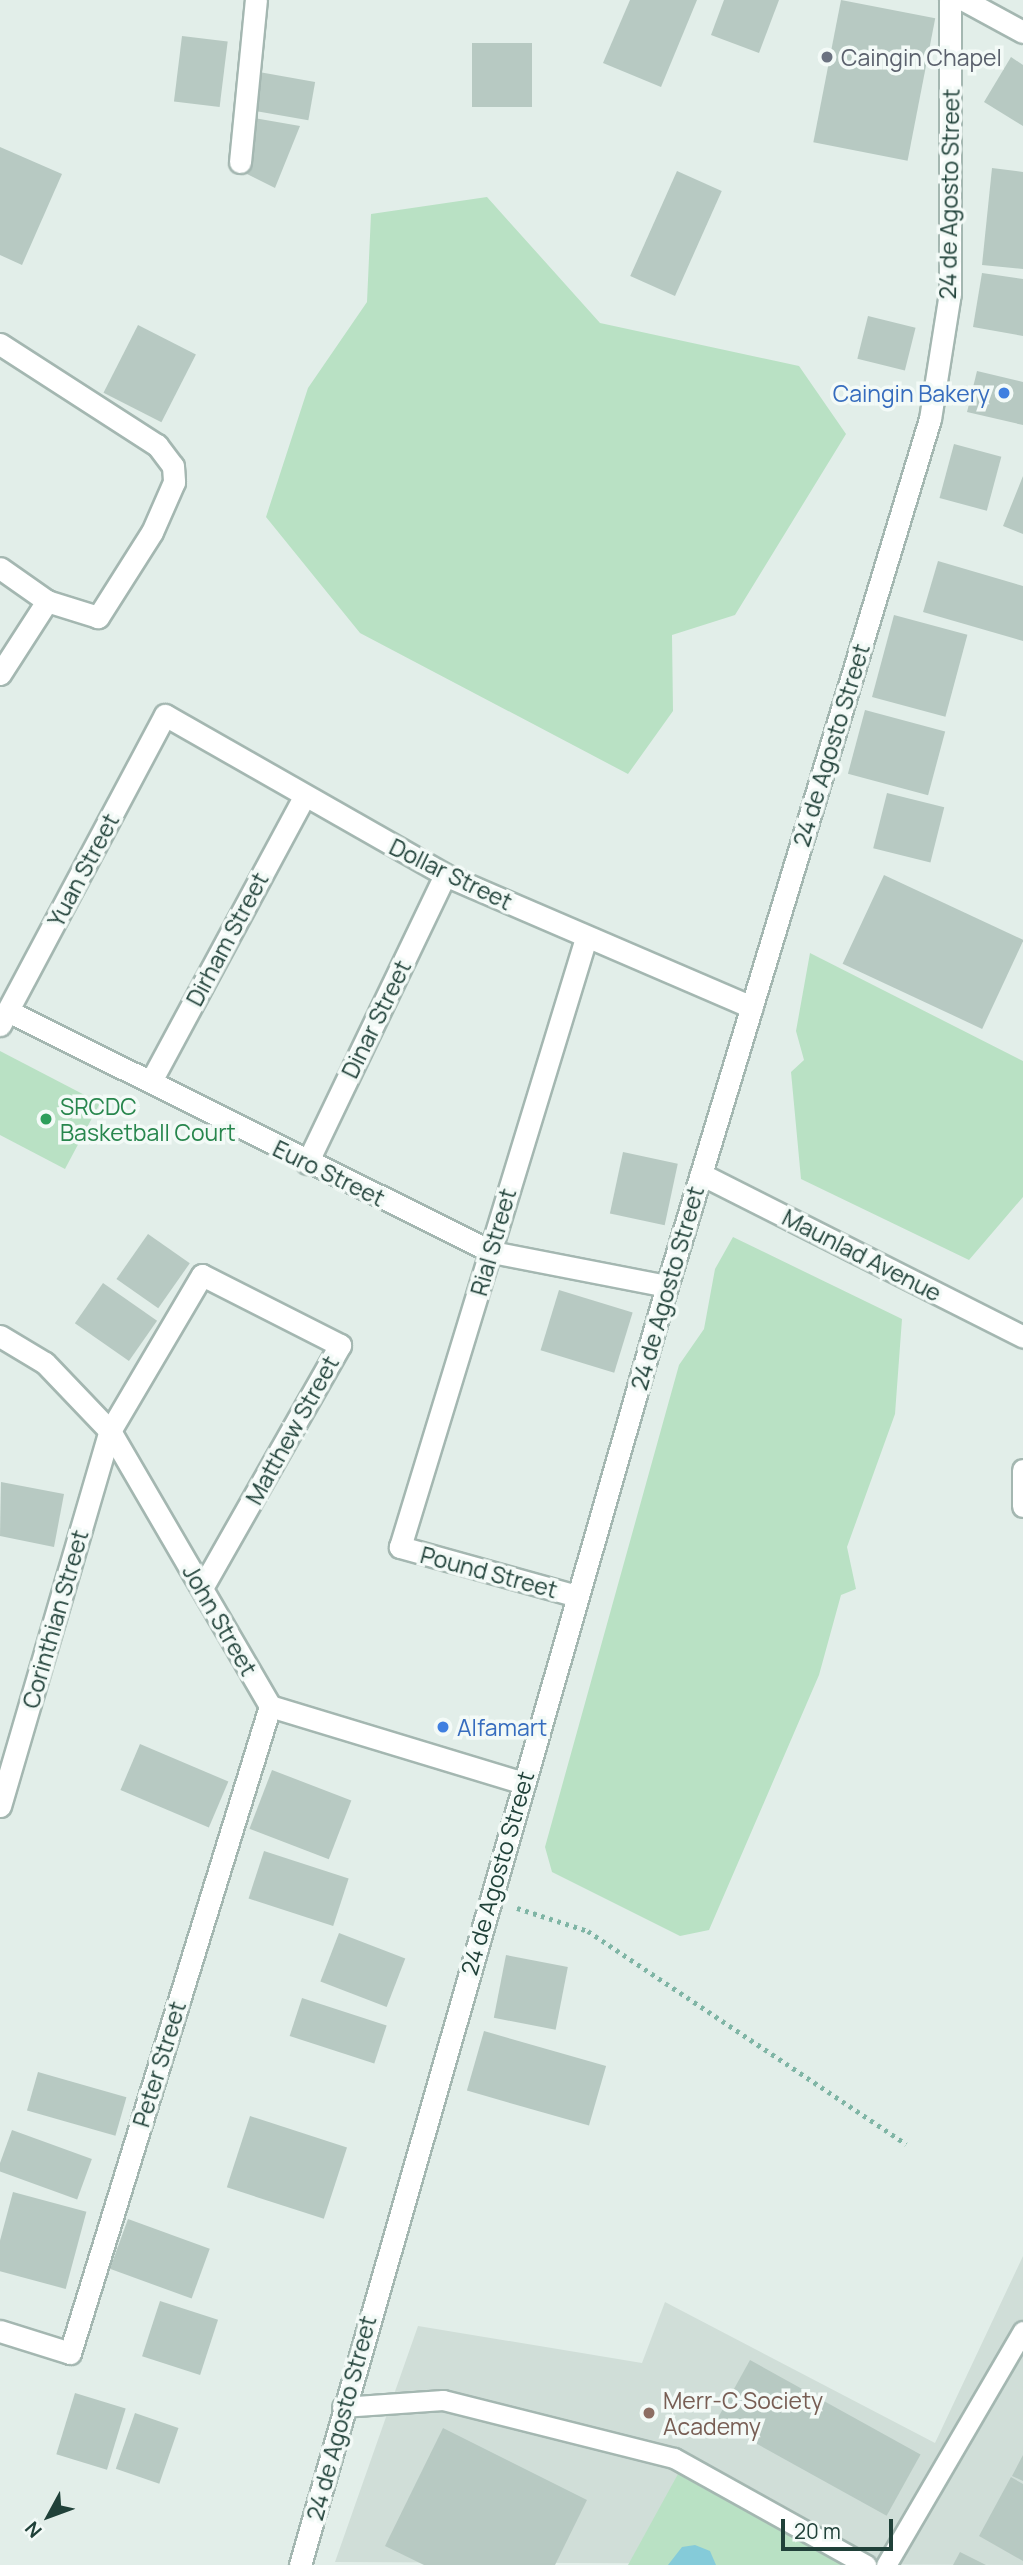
<!DOCTYPE html>
<html>
<head>
<meta charset="utf-8">
<style>
  body { margin:0 }
  #map { position:relative; width:1023px; height:2565px; overflow:hidden; background:#e2eee9; font-family:Manrope,sans-serif }
  div>[style] { position:absolute }
  .built>* { inset:0; background:#d0ded8 }
  .green>* { inset:0; background:#b9e1c4 }
  .water>* { inset:0; background:#85cbd9 }
  .building>* { inset:0; background:#b7c9c2; transform-origin:0 0 }
  .path>* { height:4.5px; margin-top:-2.25px; transform-origin:0; background:repeating-linear-gradient(90deg,#7fb5a5 0 3.5px,transparent 0 8.5px) }
  .roads { filter:drop-shadow(2px 0 #a4b7b1) drop-shadow(-2px 0 #a4b7b1) drop-shadow(0 2px #a4b7b1) drop-shadow(0 -2px #a4b7b1) }
  .service>* { height:19px; margin:-9.5px; padding:0 9.5px; transform-origin:9.5px; border-radius:9.5px; background:#fff }
  .minor>* { height:21px; margin:-10.5px; padding:0 10.5px; transform-origin:10.5px; border-radius:10.5px; background:#fff }
  .tertiary>* { height:21px; margin:-10.5px; padding:0 10.5px; transform-origin:10.5px; border-radius:10.5px; background:#fff }
  .dots>* { width:19px; height:19px; translate:-50% -50%; box-sizing:border-box; border:4px solid #f3faf7; border-radius:50% }
  span { translate:-50% -50%; white-space:nowrap; text-align:center; line-height:1.15; -webkit-text-stroke:7px #f3faf7; paint-order:stroke }
  .worship-label { font-size:23px; color:#5b616d }
  .left { translate:0 -50%; text-align:left }
  .street-label { font-size:23px; color:#204139 }
  .shop-label { font-size:23px; color:#366cbe }
  .right { translate:-100% -50%; text-align:right }
  .leisure-label { font-size:23px; color:#27864d }
  .education-label { font-size:23px; color:#785e54 }
  .north { position:absolute; left:14px; top:2481px; width:70px; height:70px; -webkit-text-stroke:5px #f3faf7; paint-order:stroke; rotate:229deg; font-size:19px; font-weight:700; line-height:28px; text-align:center; color:#204139 }
  .north::after { content:''; display:block; margin:auto; width:24px; height:32px; background:#204139; clip-path:polygon(50% 0,100% 100%,50% 72%,0 100%) }
  .scale { position:absolute; left:781px; top:2519px; width:112px; height:32px; box-sizing:border-box; border:4px solid #204139; border-top:0; padding-left:9px; font-size:21px; line-height:24px; white-space:nowrap; color:#204139; -webkit-text-stroke:5px #f3faf7; paint-order:stroke }
</style>
</head>
<body>
<div id="map">
  <div class="built">
    <i style="clip-path:polygon(1023px 2256px,1023px 2565px,335px 2562px,418px 2326px,642px 2363px,665px 2302px,935px 2443px)"></i>
  </div>
  <div class="green">
    <i style="clip-path:polygon(487px 197px,600px 323px,799px 366px,846px 434px,735px 615px,672px 635px,673px 711px,628px 774px,360px 633px,266px 517px,308px 388px,367px 302px,371px 214px)"></i>
    <i style="clip-path:polygon(810px 953px,1023px 1061px,1023px 1197px,969px 1260px,801px 1179px,791px 1072px,804px 1060px,796px 1031px)"></i>
    <i style="clip-path:polygon(0 1051px,100px 1103px,65px 1169px,0 1135px)"></i>
    <i style="clip-path:polygon(733px 1237px,902px 1319px,895px 1414px,847px 1547px,856px 1589px,841px 1595px,819px 1675px,709px 1930px,680px 1936px,552px 1872px,545px 1847px,679px 1365px,704px 1329px,715px 1269px)"></i>
    <i style="clip-path:polygon(678px 2474px,842px 2565px,628px 2565px)"></i>
  </div>
  <div class="water">
    <i style="clip-path:polygon(695px 2545px,710px 2551px,716px 2565px,668px 2565px,682px 2547px)"></i>
  </div>
  <div class="building">
    <i style="clip-path:polygon(630px 0,697px 0,661px 87px,603px 63px)"></i>
    <i style="clip-path:polygon(724px 0,779px 0,759px 53px,711px 35px)"></i>
    <i style="left:841px;top:0;width:96px;height:145px;rotate:11deg"></i>
    <i style="left:182px;top:36px;width:46px;height:66px;rotate:7deg"></i>
    <i style="left:472px;top:43px;width:60px;height:64px"></i>
    <i style="clip-path:polygon(1011px 57px,1023px 65px,1023px 126px,984px 102px)"></i>
    <i style="left:259px;top:72px;width:57px;height:39px;rotate:10deg"></i>
    <i style="clip-path:polygon(249px 117px,300px 126px,275px 188px,241px 171px)"></i>
    <i style="clip-path:polygon(0 147px,62px 174px,22px 265px,0 255px)"></i>
    <i style="clip-path:polygon(992px 168px,1023px 172px,1023px 269px,982px 265px)"></i>
    <i style="left:677px;top:171px;width:49px;height:115px;rotate:24deg"></i>
    <i style="clip-path:polygon(982px 273px,1023px 279px,1023px 336px,973px 327px)"></i>
    <i style="left:868px;top:316px;width:49px;height:44px;rotate:14deg"></i>
    <i style="left:138px;top:325px;width:65px;height:76px;rotate:27deg"></i>
    <i style="clip-path:polygon(977px 371px,1023px 382px,1023px 425px,967px 412px)"></i>
    <i style="left:954px;top:444px;width:49px;height:56px;rotate:15deg"></i>
    <i style="clip-path:polygon(1023px 476px,1023px 534px,1003px 526px)"></i>
    <i style="clip-path:polygon(938px 561px,1023px 586px,1023px 641px,923px 612px)"></i>
    <i style="left:894px;top:615px;width:76px;height:85px;rotate:15deg"></i>
    <i style="left:865px;top:710px;width:83px;height:66px;rotate:15deg"></i>
    <i style="left:887px;top:793px;width:59px;height:57px;rotate:14deg"></i>
    <i style="left:884px;top:875px;width:154px;height:98px;rotate:25deg"></i>
    <i style="left:623px;top:1152px;width:56px;height:63px;rotate:12deg"></i>
    <i style="left:148px;top:1234px;width:51px;height:55px;rotate:35deg"></i>
    <i style="left:103px;top:1283px;width:66px;height:49px;rotate:35deg"></i>
    <i style="left:559px;top:1290px;width:77px;height:63px;rotate:17deg"></i>
    <i style="clip-path:polygon(1px 1482px,64px 1494px,54px 1547px,0 1536px)"></i>
    <i style="left:140px;top:1744px;width:96px;height:50px;rotate:23deg"></i>
    <i style="left:272px;top:1770px;width:85px;height:63px;rotate:21deg"></i>
    <i style="left:264px;top:1851px;width:89px;height:50px;rotate:18deg"></i>
    <i style="left:339px;top:1933px;width:71px;height:52px;rotate:21deg"></i>
    <i style="left:506px;top:1955px;width:63px;height:64px;rotate:11deg"></i>
    <i style="left:302px;top:1998px;width:89px;height:40px;rotate:18deg"></i>
    <i style="left:484px;top:2031px;width:127px;height:62px;rotate:16deg"></i>
    <i style="left:38px;top:2072px;width:92px;height:40px;rotate:16deg"></i>
    <i style="left:250px;top:2116px;width:102px;height:75px;rotate:18deg"></i>
    <i style="left:12px;top:2130px;width:85px;height:43px;rotate:20deg"></i>
    <i style="left:13px;top:2192px;width:76px;height:80px;rotate:15deg"></i>
    <i style="left:128px;top:2219px;width:87px;height:53px;rotate:20deg"></i>
    <i style="left:160px;top:2301px;width:61px;height:58px;rotate:18deg"></i>
    <i style="left:750px;top:2360px;width:195px;height:70px;rotate:29deg"></i>
    <i style="left:75px;top:2393px;width:53px;height:64px;rotate:17deg"></i>
    <i style="left:135px;top:2413px;width:46px;height:59px;rotate:19deg"></i>
    <i style="clip-path:polygon(443px 2428px,587px 2500px,555px 2565px,424px 2565px,385px 2546px)"></i>
    <i style="clip-path:polygon(1023px 2455px,1023px 2481px,1012px 2476px)"></i>
    <i style="clip-path:polygon(1011px 2477px,1023px 2484px,1023px 2561px,979px 2536px)"></i>
    <i style="clip-path:polygon(960px 2552px,986px 2565px,953px 2565px)"></i>
  </div>
  <div class="path">
    <i style="left:517px;top:1908px;width:75px;rotate:17.9deg"></i>
    <i style="left:588px;top:1931px;width:383px;rotate:33.8deg"></i>
  </div>
  <div class="roads">
    <div class="service">
      <i style="left:342px;top:2407px;width:101px;rotate:-4deg"></i>
      <i style="left:443px;top:2400px;width:238px;rotate:14.1deg"></i>
      <i style="left:674px;top:2458px;width:220px;rotate:29.1deg"></i>
      <i style="left:886px;top:2565px;width:271px;rotate:-59.7deg"></i>
    </div>
    <div class="minor">
      <i style="left:964px;top:0;width:67px;rotate:28.5deg"></i>
      <i style="left:240px;top:162px;width:163px;rotate:-84.4deg"></i>
      <i style="left:0;top:344px;width:187px;rotate:32.8deg"></i>
      <i style="left:157px;top:445px;width:26px;rotate:53deg"></i>
      <i style="left:173px;top:466px;width:16px;rotate:86deg"></i>
      <i style="left:174px;top:482px;width:55px;rotate:113.7deg"></i>
      <i style="left:152px;top:532px;width:101px;rotate:122.4deg"></i>
      <i style="left:98px;top:617px;width:53px;rotate:-162.6deg"></i>
      <i style="left:47px;top:601px;width:57px;rotate:-144.9deg"></i>
      <i style="left:0;top:674px;width:87px;rotate:-57.2deg"></i>
      <i style="left:8px;top:1011px;width:541px;rotate:26.47deg"></i>
      <i style="left:492px;top:1252px;width:178px;rotate:11deg"></i>
      <i style="left:0;top:1025px;width:351px;rotate:-62deg"></i>
      <i style="left:165px;top:715px;width:322px;rotate:29.7deg"></i>
      <i style="left:445px;top:875px;width:334px;rotate:23.3deg"></i>
      <i style="left:151px;top:1081px;width:323px;rotate:-61.7deg"></i>
      <i style="left:307px;top:1163px;width:319px;rotate:-64.4deg"></i>
      <i style="left:701px;top:1174px;width:361px;rotate:26.8deg"></i>
      <i style="left:0;top:1336px;width:52px;rotate:31deg"></i>
      <i style="left:45px;top:1363px;width:94px;rotate:46.3deg"></i>
      <i style="left:110px;top:1431px;width:318px;rotate:59.8deg"></i>
      <i style="left:270px;top:1706px;width:264px;rotate:16.9deg"></i>
      <i style="left:1023px;top:1470px;width:36px;rotate:90deg"></i>
      <i style="left:577px;top:1596px;width:184px;rotate:-164.5deg"></i>
      <i style="left:400px;top:1547px;width:637px;rotate:-73.02deg"></i>
      <i style="left:0;top:1806px;width:391px;rotate:-73.7deg"></i>
      <i style="left:110px;top:1431px;width:181px;rotate:-59.5deg"></i>
      <i style="left:202px;top:1275px;width:155px;rotate:26.9deg"></i>
      <i style="left:340px;top:1345px;width:279px;rotate:119.6deg"></i>
      <i style="left:0;top:2331px;width:73px;rotate:17.4deg"></i>
      <i style="left:70px;top:2353px;width:677px;rotate:-72.82deg"></i>
    </div>
    <div class="tertiary">
      <i style="left:300px;top:2565px;width:1331px;rotate:-73.99deg"></i>
      <i style="left:667px;top:1286px;width:906px;rotate:-73.13deg"></i>
      <i style="left:930px;top:419px;width:128px;rotate:-81deg"></i>
      <i style="left:950px;top:293px;width:293px;rotate:-90deg"></i>
    </div>
  </div>
  <div class="dots">
    <i style="left:827px;top:57px;background:#6b7280"></i>
    <i style="left:1004px;top:393px;background:#3f7fe0"></i>
    <i style="left:46px;top:1119px;background:#2e9e5b"></i>
    <i style="left:443px;top:1727px;background:#3f7fe0"></i>
    <i style="left:649px;top:2413px;background:#8d6e63"></i>
  </div>
  <div class="worship-label">
    <span class="left" style="left:841px;top:57px">Caingin Chapel</span>
  </div>
  <div class="street-label">
    <span style="left:949px;top:194px;rotate:-89deg">24 de Agosto Street</span>
    <span style="left:831px;top:745px;rotate:-73deg">24 de Agosto Street</span>
    <span style="left:83px;top:870px;rotate:-62deg">Yuan Street</span>
    <span style="left:451px;top:874px;rotate:26deg">Dollar Street</span>
    <span style="left:227px;top:939px;rotate:-62deg">Dirham Street</span>
    <span style="left:376px;top:1019px;rotate:-64deg">Dinar Street</span>
    <span style="left:329px;top:1173px;rotate:26deg">Euro Street</span>
    <span style="left:493px;top:1242px;rotate:-74deg">Rial Street</span>
    <span style="left:862px;top:1255px;rotate:27deg">Maunlad Avenue</span>
    <span style="left:667px;top:1288px;rotate:-74deg">24 de Agosto Street</span>
    <span style="left:292px;top:1430px;rotate:-61deg">Matthew Street</span>
    <span style="left:489px;top:1572px;rotate:15deg">Pound Street</span>
    <span style="left:55px;top:1619px;rotate:-74deg">Corinthian Street</span>
    <span style="left:220px;top:1620px;rotate:60deg">John Street</span>
    <span style="left:497px;top:1873px;rotate:-74deg">24 de Agosto Street</span>
    <span style="left:159px;top:2064px;rotate:-73deg">Peter Street</span>
    <span style="left:341px;top:2418px;rotate:-75deg">24 de Agosto Street</span>
  </div>
  <div class="shop-label">
    <span class="right" style="left:990px;top:393px">Caingin Bakery</span>
    <span class="left" style="left:457px;top:1727px">Alfamart</span>
  </div>
  <div class="leisure-label">
    <span class="left" style="left:60px;top:1119px">SRCDC<br>Basketball Court</span>
  </div>
  <div class="education-label">
    <span class="left" style="left:663px;top:2413px">Merr-C Society<br>Academy</span>
  </div>
  <div class="north">N</div>
  <div class="scale">20 m</div>
</div>
</body>
</html>
